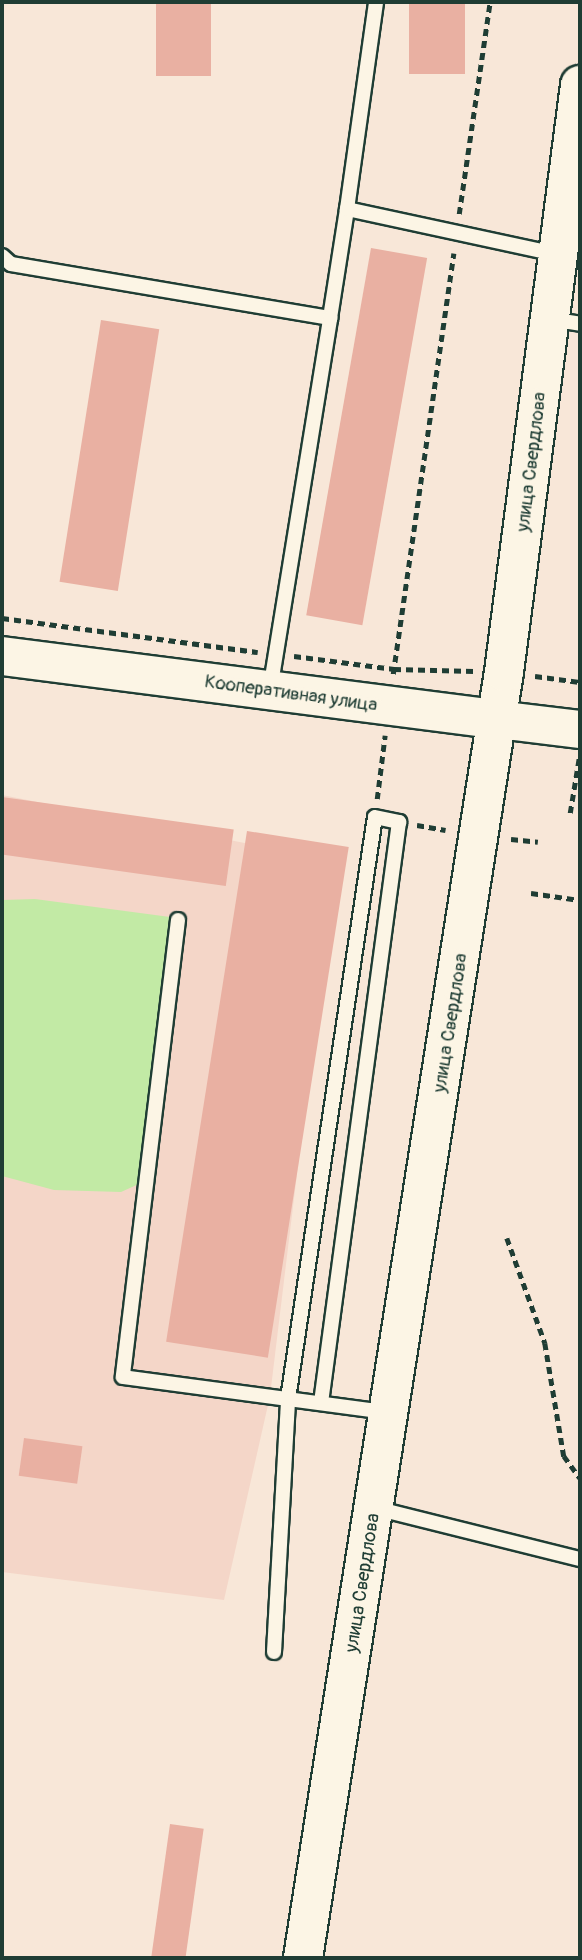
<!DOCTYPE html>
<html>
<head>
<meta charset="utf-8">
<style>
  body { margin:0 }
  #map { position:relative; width:582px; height:1960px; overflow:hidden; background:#f8e7d8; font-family:Pangolin,sans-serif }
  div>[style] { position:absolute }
  .built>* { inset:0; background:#f4d6c8 }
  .green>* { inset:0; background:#c2eaa5 }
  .building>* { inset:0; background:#e9b0a2; transform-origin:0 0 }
  .path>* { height:4.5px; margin-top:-2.25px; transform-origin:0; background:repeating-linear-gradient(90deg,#1f3d34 0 7px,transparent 0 12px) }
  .roads { filter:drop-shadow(2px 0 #1f3d34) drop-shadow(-2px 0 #1f3d34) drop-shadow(0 2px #1f3d34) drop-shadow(0 -2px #1f3d34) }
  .service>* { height:14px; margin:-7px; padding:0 7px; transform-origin:7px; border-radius:7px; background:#fcf5e5 }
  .tertiary>* { height:37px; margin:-18.5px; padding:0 18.5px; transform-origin:18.5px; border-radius:18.5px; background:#fcf5e5 }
  .secondary>* { height:38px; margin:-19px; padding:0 19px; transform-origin:19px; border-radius:19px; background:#fcf5e5 }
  span { translate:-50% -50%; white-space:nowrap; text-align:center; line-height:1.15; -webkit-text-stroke:6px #fcf5e5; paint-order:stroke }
  .street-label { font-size:19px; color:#1f3d34 }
  .frame { position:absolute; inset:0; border:4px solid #1f3d34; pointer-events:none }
</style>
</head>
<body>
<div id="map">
  <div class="built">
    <i style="clip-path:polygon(2px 795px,335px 861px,270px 1396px,224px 1600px,2px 1572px)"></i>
  </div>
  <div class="green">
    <i style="clip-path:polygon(35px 899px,170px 917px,155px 1134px,141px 1183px,121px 1192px,54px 1190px,2px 1176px,2px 900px)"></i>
  </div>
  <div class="building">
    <i style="left:156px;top:2px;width:55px;height:74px"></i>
    <i style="left:409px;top:2px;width:56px;height:72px"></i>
    <i style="left:371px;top:248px;width:57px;height:373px;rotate:10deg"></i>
    <i style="left:101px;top:320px;width:59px;height:265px;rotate:9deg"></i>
    <i style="left:2px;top:797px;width:234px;height:57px;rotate:8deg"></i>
    <i style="left:247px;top:831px;width:103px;height:517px;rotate:9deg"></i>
    <i style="left:24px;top:1438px;width:59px;height:38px;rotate:8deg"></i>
    <i style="left:170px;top:1824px;width:34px;height:135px;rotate:8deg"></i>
  </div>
  <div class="path">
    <i style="left:459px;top:214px;width:214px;rotate:-81.7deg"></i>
    <i style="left:2px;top:618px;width:258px;rotate:7.6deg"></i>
    <i style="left:294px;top:656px;width:101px;rotate:7.4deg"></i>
    <i style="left:394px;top:669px;width:80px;rotate:1.4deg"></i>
    <i style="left:393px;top:674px;width:425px;rotate:-81.8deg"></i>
    <i style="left:535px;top:676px;width:45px;rotate:7.6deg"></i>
    <i style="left:377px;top:799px;width:64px;rotate:-82.9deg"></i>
    <i style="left:570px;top:813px;width:56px;rotate:-80.7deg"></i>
    <i style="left:417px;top:825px;width:29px;rotate:10deg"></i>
    <i style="left:511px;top:839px;width:27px;rotate:6deg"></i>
    <i style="left:531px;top:893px;width:49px;rotate:8.1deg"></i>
    <i style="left:507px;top:1238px;width:112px;rotate:70.1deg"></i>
    <i style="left:545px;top:1343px;width:115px;rotate:80.5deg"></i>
    <i style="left:564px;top:1456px;width:27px;rotate:54deg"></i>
  </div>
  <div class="roads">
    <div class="service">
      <i style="left:347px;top:209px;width:209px;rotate:-82deg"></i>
      <i style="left:2px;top:256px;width:12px;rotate:42deg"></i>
      <i style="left:11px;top:264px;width:324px;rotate:9.6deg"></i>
      <i style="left:330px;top:318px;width:110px;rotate:-81.1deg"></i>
      <i style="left:347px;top:209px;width:214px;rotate:12.2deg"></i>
      <i style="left:550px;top:319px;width:30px;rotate:9deg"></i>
      <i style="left:270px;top:690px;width:377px;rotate:-80.8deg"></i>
      <i style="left:178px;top:920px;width:460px;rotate:96.9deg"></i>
      <i style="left:123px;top:1377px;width:264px;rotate:7.6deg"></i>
      <i style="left:375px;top:1508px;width:211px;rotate:14deg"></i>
      <i style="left:274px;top:1652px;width:253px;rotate:-86.8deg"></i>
      <i style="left:288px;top:1399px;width:588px;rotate:-81.5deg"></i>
      <i style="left:375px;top:817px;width:25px;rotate:12deg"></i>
      <i style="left:399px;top:822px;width:586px;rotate:97.65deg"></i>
    </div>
    <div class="tertiary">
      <i style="left:497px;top:719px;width:84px;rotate:6.9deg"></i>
    </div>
    <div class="secondary">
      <i style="left:2px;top:656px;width:499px;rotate:7.3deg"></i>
      <i style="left:303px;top:1958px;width:1302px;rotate:-81.12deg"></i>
      <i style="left:504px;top:672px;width:592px;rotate:-82.62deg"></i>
    </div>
  </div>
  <div class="street-label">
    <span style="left:532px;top:462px;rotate:-83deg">улица Свердлова</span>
    <span style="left:291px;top:694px;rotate:8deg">Кооперативная улица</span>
    <span style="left:451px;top:1023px;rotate:-81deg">улица Свердлова</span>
    <span style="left:363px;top:1583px;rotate:-81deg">улица Свердлова</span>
  </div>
  <div class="frame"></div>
</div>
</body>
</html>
